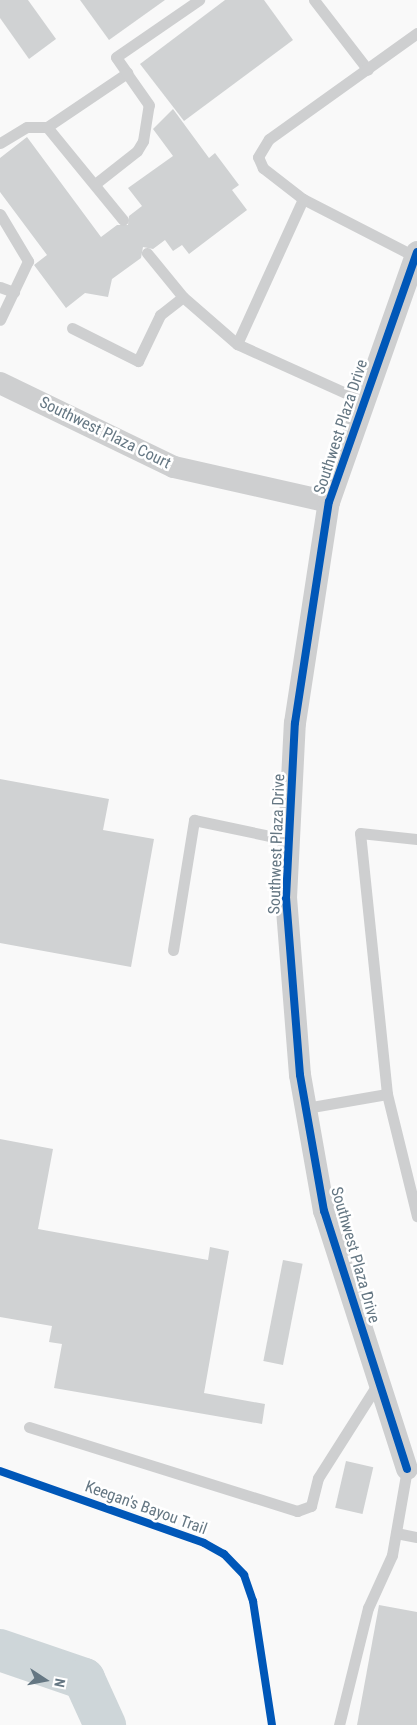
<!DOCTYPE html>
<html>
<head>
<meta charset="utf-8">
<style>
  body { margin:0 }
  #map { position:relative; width:417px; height:1725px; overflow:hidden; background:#f9f9f9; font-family:"Roboto Condensed",sans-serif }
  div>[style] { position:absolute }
  .river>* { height:42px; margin:-21px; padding:0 21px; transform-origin:21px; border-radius:21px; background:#ced6d9 }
  .building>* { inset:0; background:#d0d2d3; transform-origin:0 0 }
  .lane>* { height:11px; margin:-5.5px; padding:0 5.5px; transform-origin:5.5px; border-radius:5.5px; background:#cecfd0 }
  .street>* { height:22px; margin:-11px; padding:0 11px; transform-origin:11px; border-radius:11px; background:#cecfd0 }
  .cycleway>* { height:8px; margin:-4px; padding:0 4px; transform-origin:4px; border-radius:4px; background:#0057b8 }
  span { translate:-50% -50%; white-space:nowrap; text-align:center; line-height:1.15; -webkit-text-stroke:5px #fff; paint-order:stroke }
  .street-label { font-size:16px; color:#657783 }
  .north { position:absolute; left:20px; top:1655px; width:50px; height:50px; -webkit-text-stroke:4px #fff; paint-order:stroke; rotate:101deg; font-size:14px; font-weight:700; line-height:20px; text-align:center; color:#657783 }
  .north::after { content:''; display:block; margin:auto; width:18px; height:22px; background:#657783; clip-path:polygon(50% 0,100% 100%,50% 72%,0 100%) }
</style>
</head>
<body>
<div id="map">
  <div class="river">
    <i style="left:0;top:1650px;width:89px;rotate:19deg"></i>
    <i style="left:84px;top:1679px;width:51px;rotate:65.5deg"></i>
  </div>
  <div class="building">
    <i style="clip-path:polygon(0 0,28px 0,56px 39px,29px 59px,0 18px)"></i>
    <i style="clip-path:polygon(80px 0,165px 0,109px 40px)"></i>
    <i style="clip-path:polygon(225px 0,264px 0,293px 40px,184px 121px,140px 64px)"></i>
    <i style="clip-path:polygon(173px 109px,209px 158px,215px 153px,239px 185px,232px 190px,247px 210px,189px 254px,182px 245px,173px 251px,165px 240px,153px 249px,143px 247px,141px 258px,112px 279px,108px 297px,85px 293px,66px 308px,34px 265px,47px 255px,0 192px,0 158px,27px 137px,101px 237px,117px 225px,128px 225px,129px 216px,142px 206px,128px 188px,173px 156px,153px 129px)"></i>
    <i style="clip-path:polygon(0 779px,109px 799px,103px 830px,154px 839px,131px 967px,0 943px)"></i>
    <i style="clip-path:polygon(0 1139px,53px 1149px,38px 1229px,208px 1260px,210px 1247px,229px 1251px,204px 1393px,265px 1404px,262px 1424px,54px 1388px,62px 1344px,49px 1342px,52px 1326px,0 1317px)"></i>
    <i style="left:283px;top:1260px;width:20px;height:103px;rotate:11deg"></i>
    <i style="left:346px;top:1461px;width:28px;height:48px;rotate:13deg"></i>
    <i style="clip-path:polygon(379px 1605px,417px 1612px,417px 1725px,357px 1725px)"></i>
  </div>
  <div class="lane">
    <i style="left:314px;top:0;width:88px;rotate:52.4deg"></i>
    <i style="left:47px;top:127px;width:120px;rotate:50.7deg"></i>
    <i style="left:0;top:143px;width:31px;rotate:-31deg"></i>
    <i style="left:27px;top:127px;width:20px"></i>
    <i style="left:47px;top:127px;width:97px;rotate:-34deg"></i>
    <i style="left:127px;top:73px;width:19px;rotate:-125deg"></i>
    <i style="left:116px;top:57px;width:101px;rotate:-34.5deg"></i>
    <i style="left:95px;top:184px;width:53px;rotate:-38.2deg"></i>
    <i style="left:137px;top:151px;width:12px;rotate:-59deg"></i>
    <i style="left:143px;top:141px;width:36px;rotate:-81deg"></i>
    <i style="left:149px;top:105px;width:39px;rotate:-125deg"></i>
    <i style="left:303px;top:199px;width:159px;rotate:114.5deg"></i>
    <i style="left:237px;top:344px;width:138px;rotate:24.3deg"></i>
    <i style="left:0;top:214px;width:55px;rotate:59.2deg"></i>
    <i style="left:28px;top:261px;width:65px;rotate:115.4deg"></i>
    <i style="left:414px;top:256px;width:125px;rotate:-152.8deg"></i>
    <i style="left:303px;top:199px;width:51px;rotate:-142.2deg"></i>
    <i style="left:263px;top:168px;width:12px;rotate:-114deg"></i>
    <i style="left:258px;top:157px;width:21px;rotate:-59deg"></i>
    <i style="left:269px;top:139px;width:182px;rotate:-35.6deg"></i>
    <i style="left:0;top:287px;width:15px;rotate:20deg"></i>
    <i style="left:183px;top:297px;width:72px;rotate:41deg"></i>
    <i style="left:72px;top:328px;width:74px;rotate:26.6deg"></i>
    <i style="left:138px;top:361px;width:51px;rotate:-64.4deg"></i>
    <i style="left:160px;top:315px;width:29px;rotate:-38deg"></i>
    <i style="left:183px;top:297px;width:57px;rotate:-129.3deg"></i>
    <i style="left:173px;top:950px;width:132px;rotate:-80.8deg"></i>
    <i style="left:194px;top:820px;width:97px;rotate:11.9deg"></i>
    <i style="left:387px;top:1094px;width:262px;rotate:-95.9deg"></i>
    <i style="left:360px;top:833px;width:57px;rotate:6deg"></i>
    <i style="left:306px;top:1108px;width:82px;rotate:-9.8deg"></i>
    <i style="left:387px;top:1094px;width:126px;rotate:76.2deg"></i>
    <i style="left:29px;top:1427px;width:281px;rotate:17.4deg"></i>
    <i style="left:297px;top:1511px;width:15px;rotate:-20deg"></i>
    <i style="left:311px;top:1506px;width:29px;rotate:-76deg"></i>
    <i style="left:318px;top:1478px;width:114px;rotate:-57.6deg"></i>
    <i style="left:396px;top:1533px;width:21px;rotate:11deg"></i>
    <i style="left:339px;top:1725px;width:121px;rotate:-76.1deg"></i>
    <i style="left:368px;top:1608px;width:58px;rotate:-65.6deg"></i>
    <i style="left:392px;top:1555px;width:87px;rotate:-80.1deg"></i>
  </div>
  <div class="street">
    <i style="left:0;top:383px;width:193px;rotate:25.8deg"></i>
    <i style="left:174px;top:467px;width:159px;rotate:12.7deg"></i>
    <i style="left:407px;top:1469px;width:271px;rotate:-107.8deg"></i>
    <i style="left:324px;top:1211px;width:138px;rotate:-100deg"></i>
    <i style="left:300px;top:1075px;width:178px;rotate:-94.5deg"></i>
    <i style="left:286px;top:898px;width:175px;rotate:-87.1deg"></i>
    <i style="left:295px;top:723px;width:224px;rotate:-81.3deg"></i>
    <i style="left:329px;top:502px;width:265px;rotate:-70.6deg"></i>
  </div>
  <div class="cycleway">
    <i style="left:407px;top:1469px;width:271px;rotate:-107.8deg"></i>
    <i style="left:324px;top:1211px;width:138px;rotate:-100deg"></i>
    <i style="left:300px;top:1075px;width:178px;rotate:-94.5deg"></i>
    <i style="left:286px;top:898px;width:175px;rotate:-87.1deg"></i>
    <i style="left:295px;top:723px;width:224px;rotate:-81.3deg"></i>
    <i style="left:329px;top:502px;width:265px;rotate:-70.6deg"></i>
    <i style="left:0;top:1471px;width:216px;rotate:19.4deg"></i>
    <i style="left:204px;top:1543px;width:23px;rotate:29deg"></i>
    <i style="left:224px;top:1554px;width:29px;rotate:46deg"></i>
    <i style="left:244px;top:1575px;width:28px;rotate:71deg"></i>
    <i style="left:253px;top:1601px;width:125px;rotate:81.3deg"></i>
  </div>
  <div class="street-label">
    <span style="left:341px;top:427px;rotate:-72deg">Southwest Plaza Drive</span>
    <span style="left:105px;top:433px;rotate:26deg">Southwest Plaza Court</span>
    <span style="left:277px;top:844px;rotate:-88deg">Southwest Plaza Drive</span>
    <span style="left:355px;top:1255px;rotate:74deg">Southwest Plaza Drive</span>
    <span style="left:146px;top:1508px;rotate:20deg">Keegan's Bayou Trail</span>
  </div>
  <div class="north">N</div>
</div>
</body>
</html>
